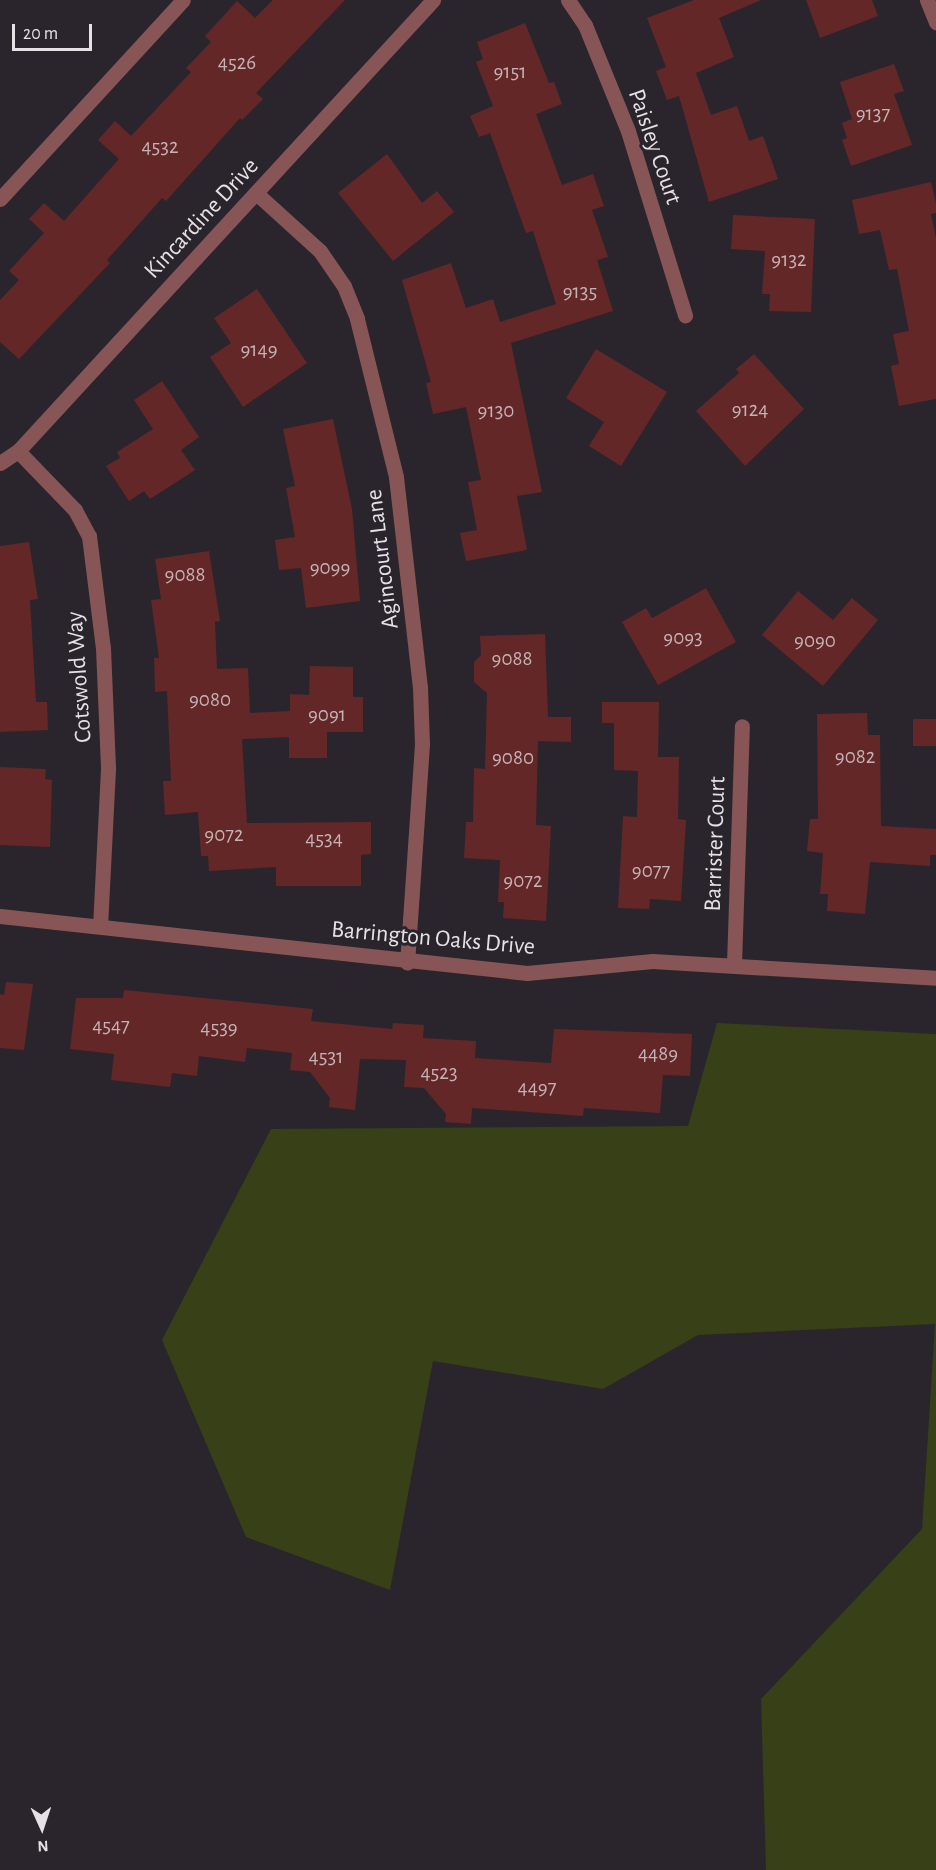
<!DOCTYPE html>
<html>
<head>
<meta charset="utf-8">
<style>
  body { margin:0 }
  #map { position:relative; width:936px; height:1870px; overflow:hidden; background:#2a252c; font-family:"Alegreya Sans",sans-serif }
  div>[style] { position:absolute }
  .green>* { inset:0; background:#374016 }
  .building>* { inset:0; background:#632728; transform-origin:0 0 }
  .street>* { height:15px; margin:-7.5px; padding:0 7.5px; transform-origin:7.5px; border-radius:7.5px; background:#875555 }
  span { translate:-50% -50%; white-space:nowrap; text-align:center; line-height:1.15; -webkit-text-stroke:6px #2a252c; paint-order:stroke }
  .number-label { font-size:21px; color:#c4b3b6 }
  .number-label span { -webkit-text-stroke-width:0 }
  .street-label { font-size:24px; color:#e5e2e6 }
  .north { position:absolute; left:12px; top:1798px; width:60px; height:60px; -webkit-text-stroke:4px #2a252c; paint-order:stroke; rotate:177deg; font-size:16px; font-weight:700; line-height:24px; text-align:center; color:#e5e2e6 }
  .north::after { content:''; display:block; margin:auto; width:21px; height:27px; background:#e5e2e6; clip-path:polygon(50% 0,100% 100%,50% 72%,0 100%) }
  .scale { position:absolute; left:12px; top:24px; width:80px; height:27px; box-sizing:border-box; border:3px solid #e5e2e6; border-top:0; padding-left:8px; font-size:18px; line-height:21px; white-space:nowrap; color:#e5e2e6; -webkit-text-stroke:4px #2a252c; paint-order:stroke }
</style>
</head>
<body>
<div id="map">
  <div class="green">
    <i style="clip-path:polygon(717px 1023px,936px 1034px,936px 1870px,766px 1870px,761px 1699px,922px 1529px,935px 1324px,698px 1335px,603px 1389px,433px 1361px,390px 1590px,246px 1537px,162px 1340px,271px 1129px,688px 1126px)"></i>
  </div>
  <div class="building">
    <i style="clip-path:polygon(273px 0,345px 0,256px 93px,263px 99px,242px 120px,240px 118px,166px 201px,162px 198px,107px 260px,110px 263px,19px 359px,0 342px,0 300px,19px 280px,9px 271px,44px 233px,29px 219px,44px 203px,64px 221px,119px 159px,98px 140px,115px 121px,131px 136px,191px 72px,186px 68px,211px 42px,205px 36px,237px 1px,255px 18px)"></i>
    <i style="clip-path:polygon(694px 0,761px 0,719px 18px,734px 57px,696px 73px,711px 115px,737px 106px,749px 141px,763px 136px,778px 179px,709px 202px,679px 96px,667px 100px,656px 71px,666px 67px,647px 18px)"></i>
    <i style="clip-path:polygon(806px 0,872px 0,878px 16px,820px 38px)"></i>
    <i style="clip-path:polygon(525px 23px,549px 83px,554px 82px,562px 104px,536px 114px,562px 185px,593px 174px,604px 206px,592px 210px,608px 257px,597px 260px,613px 311px,511px 343px,542px 492px,517px 496px,527px 550px,466px 561px,460px 533px,477px 530px,468px 482px,481px 480px,466px 407px,433px 414px,426px 383px,431px 382px,402px 280px,451px 263px,466px 308px,493px 299px,500px 322px,556px 304px,533px 231px,526px 233px,490px 133px,479px 137px,470px 116px,493px 106px,476px 62px,483px 59px,477px 42px)"></i>
    <i style="clip-path:polygon(894px 64px,904px 91px,894px 94px,912px 145px,851px 166px,842px 140px,847px 138px,842px 123px,852px 119px,840px 82px)"></i>
    <i style="clip-path:polygon(387px 154px,422px 203px,437px 191px,454px 212px,393px 261px,338px 193px)"></i>
    <i style="clip-path:polygon(931px 182px,936px 203px,936px 213px,931px 214px,936px 238px,936px 399px,899px 406px,891px 366px,899px 364px,893px 334px,909px 331px,897px 269px,889px 270px,880px 230px,859px 234px,852px 200px)"></i>
    <i style="clip-path:polygon(733px 215px,815px 219px,811px 312px,769px 311px,770px 294px,762px 294px,765px 251px,731px 249px)"></i>
    <i style="clip-path:polygon(257px 289px,307px 363px,243px 407px,210px 357px,231px 343px,214px 318px)"></i>
    <i style="clip-path:polygon(596px 349px,667px 392px,621px 466px,589px 446px,604px 422px,566px 398px)"></i>
    <i style="clip-path:polygon(754px 354px,804px 409px,745px 466px,696px 411px,739px 373px,736px 369px)"></i>
    <i style="clip-path:polygon(162px 381px,199px 437px,181px 450px,195px 470px,150px 499px,144px 491px,129px 501px,106px 466px,120px 458px,117px 452px,153px 429px,134px 400px)"></i>
    <i style="clip-path:polygon(333px 419px,352px 509px,360px 601px,306px 608px,301px 568px,279px 570px,275px 540px,295px 537px,286px 488px,295px 486px,283px 429px)"></i>
    <i style="clip-path:polygon(29px 542px,38px 599px,30px 600px,36px 702px,47px 702px,48px 730px,0 732px,0 546px)"></i>
    <i style="clip-path:polygon(209px 551px,220px 621px,215px 622px,217px 669px,248px 668px,250px 713px,290px 711px,290px 694px,309px 695px,310px 666px,353px 667px,353px 697px,363px 697px,363px 732px,327px 732px,327px 758px,289px 758px,289px 737px,242px 739px,247px 823px,371px 822px,371px 854px,361px 855px,361px 886px,276px 886px,276px 867px,209px 871px,208px 856px,201px 856px,198px 812px,165px 815px,163px 781px,171px 781px,167px 691px,155px 692px,154px 658px,159px 658px,151px 600px,161px 599px,155px 559px)"></i>
    <i style="clip-path:polygon(706px 588px,736px 642px,658px 685px,622px 622px,646px 608px,652px 618px)"></i>
    <i style="clip-path:polygon(798px 591px,833px 620px,852px 598px,878px 620px,823px 686px,762px 635px)"></i>
    <i style="clip-path:polygon(545px 634px,548px 717px,571px 717px,571px 742px,538px 741px,536px 825px,551px 826px,546px 921px,503px 918px,504px 902px,498px 902px,500px 860px,464px 858px,466px 822px,473px 822px,474px 768px,485px 769px,487px 693px,474px 682px,474px 662px,481px 655px,480px 636px)"></i>
    <i style="clip-path:polygon(602px 702px,659px 702px,658px 757px,679px 757px,678px 819px,686px 820px,681px 901px,650px 899px,649px 909px,618px 908px,623px 816px,637px 817px,638px 771px,614px 770px,614px 723px,602px 723px)"></i>
    <i style="clip-path:polygon(867px 713px,868px 735px,880px 735px,881px 826px,936px 829px,936px 855px,930px 855px,930px 866px,870px 862px,865px 914px,827px 911px,828px 894px,820px 894px,823px 853px,807px 851px,810px 819px,818px 819px,817px 714px)"></i>
    <i style="left:913px;top:719px;width:23px;height:27px"></i>
    <i style="clip-path:polygon(0 767px,46px 769px,45px 779px,52px 780px,50px 847px,0 845px)"></i>
    <i style="clip-path:polygon(6px 982px,33px 984px,24px 1050px,0 1048px,0 994px,4px 995px)"></i>
    <i style="clip-path:polygon(124px 990px,313px 1009px,311px 1021px,392px 1029px,393px 1023px,424px 1025px,423px 1038px,476px 1041px,475px 1058px,551px 1063px,554px 1029px,692px 1034px,690px 1076px,663px 1075px,660px 1113px,584px 1108px,583px 1116px,472px 1108px,471px 1124px,445px 1122px,446px 1114px,424px 1088px,404px 1087px,406px 1060px,360px 1059px,355px 1110px,329px 1107px,330px 1098px,310px 1072px,290px 1070px,292px 1053px,247px 1048px,245px 1062px,199px 1056px,197px 1076px,172px 1073px,170px 1087px,111px 1080px,114px 1054px,70px 1049px,76px 998px,123px 998px)"></i>
  </div>
  <div class="street">
    <i style="left:568px;top:0;width:30px;rotate:56deg"></i>
    <i style="left:585px;top:25px;width:114px;rotate:67.9deg"></i>
    <i style="left:628px;top:131px;width:193px;rotate:72.8deg"></i>
    <i style="left:927px;top:0;width:24px;rotate:68deg"></i>
    <i style="left:256px;top:193px;width:86px;rotate:42.2deg"></i>
    <i style="left:320px;top:251px;width:42px;rotate:55.6deg"></i>
    <i style="left:344px;top:286px;width:35px;rotate:68deg"></i>
    <i style="left:357px;top:319px;width:163px;rotate:76.1deg"></i>
    <i style="left:396px;top:477px;width:211px;rotate:83.5deg"></i>
    <i style="left:420px;top:687px;width:57px;rotate:88deg"></i>
    <i style="left:422px;top:744px;width:219px;rotate:93.9deg"></i>
    <i style="left:0;top:199px;width:270px;rotate:-47.4deg"></i>
    <i style="left:18px;top:451px;width:82px;rotate:46deg"></i>
    <i style="left:75px;top:510px;width:30px;rotate:62deg"></i>
    <i style="left:89px;top:536px;width:113px;rotate:82.9deg"></i>
    <i style="left:103px;top:648px;width:121px;rotate:87.6deg"></i>
    <i style="left:108px;top:769px;width:157px;rotate:92.9deg"></i>
    <i style="left:0;top:463px;width:22px;rotate:-34deg"></i>
    <i style="left:18px;top:451px;width:613px;rotate:-47.38deg"></i>
    <i style="left:0;top:916px;width:530px;rotate:6.17deg"></i>
    <i style="left:527px;top:973px;width:126px;rotate:-5.5deg"></i>
    <i style="left:652px;top:961px;width:285px;rotate:3.4deg"></i>
    <i style="left:734px;top:964px;width:238px;rotate:-88.1deg"></i>
  </div>
  <div class="number-label">
    <span style="left:237px;top:63px">4526</span>
    <span style="left:510px;top:72px">9151</span>
    <span style="left:873px;top:114px">9137</span>
    <span style="left:160px;top:147px">4532</span>
    <span style="left:789px;top:260px">9132</span>
    <span style="left:580px;top:292px">9135</span>
    <span style="left:259px;top:350px">9149</span>
    <span style="left:750px;top:410px">9124</span>
    <span style="left:496px;top:411px">9130</span>
    <span style="left:330px;top:568px">9099</span>
    <span style="left:185px;top:575px">9088</span>
    <span style="left:683px;top:638px">9093</span>
    <span style="left:815px;top:641px">9090</span>
    <span style="left:512px;top:659px">9088</span>
    <span style="left:210px;top:700px">9080</span>
    <span style="left:327px;top:715px">9091</span>
    <span style="left:855px;top:757px">9082</span>
    <span style="left:513px;top:758px">9080</span>
    <span style="left:224px;top:835px">9072</span>
    <span style="left:324px;top:839px">4534</span>
    <span style="left:651px;top:871px">9077</span>
    <span style="left:523px;top:881px">9072</span>
    <span style="left:111px;top:1026px">4547</span>
    <span style="left:219px;top:1028px">4539</span>
    <span style="left:658px;top:1054px">4489</span>
    <span style="left:326px;top:1057px">4531</span>
    <span style="left:439px;top:1073px">4523</span>
    <span style="left:537px;top:1088px">4497</span>
  </div>
  <div class="street-label">
    <span style="left:654px;top:147px;rotate:71deg">Paisley Court</span>
    <span style="left:202px;top:219px;rotate:-47deg">Kincardine Drive</span>
    <span style="left:383px;top:559px;rotate:-97deg">Agincourt Lane</span>
    <span style="left:80px;top:677px;rotate:-94deg">Cotswold Way</span>
    <span style="left:716px;top:844px;rotate:-88deg">Barrister Court</span>
    <span style="left:433px;top:939px;rotate:5deg">Barrington Oaks Drive</span>
  </div>
  <div class="north">N</div>
  <div class="scale">20 m</div>
</div>
</body>
</html>
